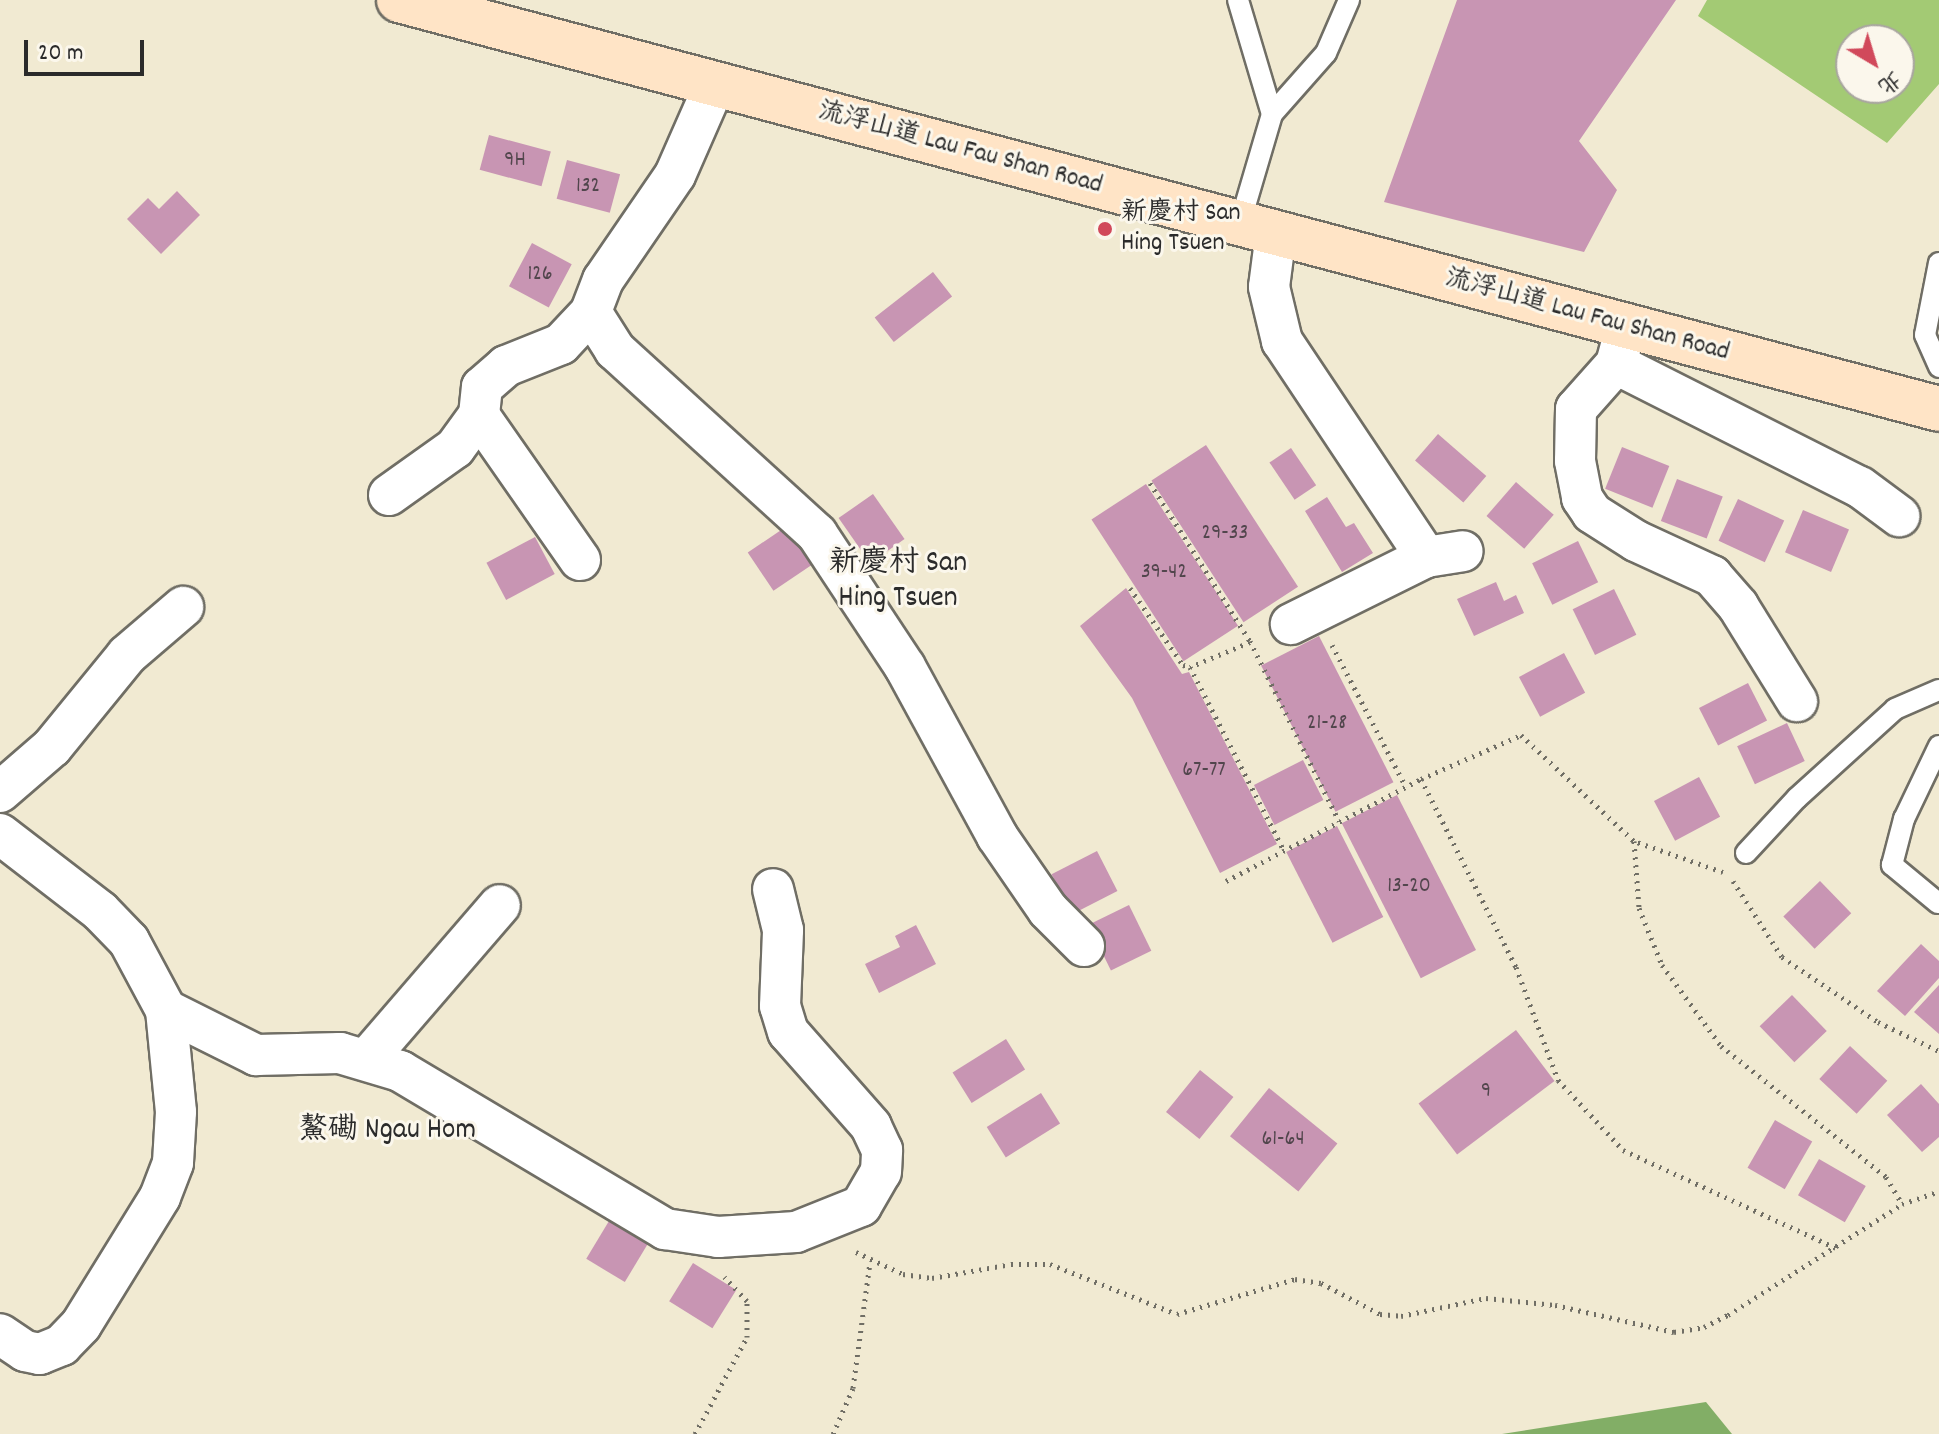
<!DOCTYPE html>
<html>
<head>
<meta charset="utf-8">
<style>
  body { margin:0 }
  #map { position:relative; width:1939px; height:1434px; overflow:hidden; background:#f1ead2; font-family:Dekko,"LXGW WenKai TC",sans-serif }
  div>[style] { position:absolute }
  .green>* { inset:0; background:#a3ca74 }
  .forest>* { inset:0; background:#82ae66 }
  .building>* { inset:0; background:#c895b3; transform-origin:0 0 }
  .path>* { height:5px; margin-top:-2.5px; transform-origin:0; background:repeating-linear-gradient(90deg,#706e65 0 2px,transparent 0 8px) }
  .roads { filter:drop-shadow(2px 0 #706e65) drop-shadow(-2px 0 #706e65) drop-shadow(0 2px #706e65) drop-shadow(0 -2px #706e65) }
  .lane>* { height:20px; margin:-10px; padding:0 10px; transform-origin:10px; border-radius:10px; background:#fff }
  .street>* { height:40px; margin:-20px; padding:0 20px; transform-origin:20px; border-radius:20px; background:#fff }
  .secondary>* { height:44px; margin:-22px; padding:0 22px; transform-origin:22px; border-radius:22px; background:#ffe4c6 }
  .dots>* { width:22px; height:22px; translate:-50% -50%; box-sizing:border-box; border:4px solid #fbf7ec; border-radius:50% }
  span { translate:-50% -50%; white-space:nowrap; text-align:center; line-height:1.15; -webkit-text-stroke:6px #fbf7ec; paint-order:stroke }
  .number-label { font-size:22px; color:#52464d }
  .number-label span { -webkit-text-stroke-width:0 }
  .street-label { font-size:26px; color:#2b2b2b }
  .poi-label { font-size:26px; color:#2b2b2b }
  .left { translate:0 -50%; text-align:left }
  .quarter-label { font-size:30px; color:#2b2b2b }
  .north { position:absolute; left:1835px; top:24px; width:80px; height:80px; box-sizing:border-box; background:#fbf7ec; border:2px solid #a8a59f; border-radius:50%; rotate:142deg; font-size:22px; font-weight:700; line-height:32px; text-align:center; color:#2b2b2b }
  .north::after { content:''; display:block; margin:auto; width:28px; height:36px; background:#d1495b; clip-path:polygon(50% 0,100% 100%,50% 72%,0 100%) }
  .scale { position:absolute; left:24px; top:40px; width:120px; height:36px; box-sizing:border-box; border:4px solid #2b2b2b; border-top:0; padding-left:10px; font-size:24px; line-height:28px; white-space:nowrap; color:#2b2b2b; -webkit-text-stroke:6px #fbf7ec; paint-order:stroke }
</style>
</head>
<body>
<div id="map">
  <div class="green">
    <i style="clip-path:polygon(evenodd,1707px 0,1939px 0,1939px 84px,1887px 143px,1698px 16px,1707px 0,1851px 40px,1899px 40px,1899px 88px,1851px 88px,1851px 40px)"></i>
  </div>
  <div class="forest">
    <i style="clip-path:polygon(1706px 1402px,1732px 1434px,1502px 1434px)"></i>
  </div>
  <div class="building">
    <i style="clip-path:polygon(1457px 0,1676px 0,1579px 141px,1617px 190px,1584px 252px,1384px 202px)"></i>
    <i style="left:489px;top:135px;width:64px;height:36px;rotate:15deg"></i>
    <i style="left:567px;top:160px;width:55px;height:40px;rotate:15deg"></i>
    <i style="clip-path:polygon(177px 191px,200px 215px,161px 254px,127px 219px,148px 198px,159px 209px)"></i>
    <i style="left:532px;top:243px;width:45px;height:49px;rotate:28deg"></i>
    <i style="left:933px;top:272px;width:31px;height:74px;rotate:52deg"></i>
    <i style="left:1438px;top:434px;width:64px;height:35px;rotate:41deg"></i>
    <i style="left:1206px;top:445px;width:169px;height:65px;rotate:57deg"></i>
    <i style="left:1622px;top:447px;width:51px;height:45px;rotate:22deg"></i>
    <i style="left:1291px;top:448px;width:45px;height:26px;rotate:56deg"></i>
    <i style="left:1677px;top:479px;width:49px;height:45px;rotate:21deg"></i>
    <i style="left:1516px;top:482px;width:50px;height:45px;rotate:41deg"></i>
    <i style="left:1146px;top:484px;width:169px;height:65px;rotate:57deg"></i>
    <i style="left:873px;top:494px;width:55px;height:42px;rotate:55deg"></i>
    <i style="clip-path:polygon(1327px 497px,1346px 527px,1354px 523px,1373px 553px,1342px 572px,1305px 511px)"></i>
    <i style="left:1738px;top:499px;width:51px;height:46px;rotate:25deg"></i>
    <i style="left:1803px;top:510px;width:50px;height:46px;rotate:23deg"></i>
    <i style="left:790px;top:524px;width:46px;height:51px;rotate:56deg"></i>
    <i style="left:535px;top:537px;width:42px;height:55px;rotate:62deg"></i>
    <i style="left:1578px;top:541px;width:46px;height:51px;rotate:64deg"></i>
    <i style="clip-path:polygon(1496px 582px,1504px 601px,1516px 595px,1524px 613px,1474px 636px,1457px 599px)"></i>
    <i style="clip-path:polygon(1126px 588px,1182px 674px,1189px 672px,1277px 844px,1220px 873px,1132px 698px,1080px 626px)"></i>
    <i style="left:1614px;top:589px;width:51px;height:46px;rotate:64deg"></i>
    <i style="left:1319px;top:636px;width:164px;height:65px;rotate:63deg"></i>
    <i style="left:1564px;top:653px;width:45px;height:51px;rotate:62deg"></i>
    <i style="left:1748px;top:683px;width:42px;height:55px;rotate:63deg"></i>
    <i style="left:1787px;top:723px;width:42px;height:55px;rotate:65deg"></i>
    <i style="left:1303px;top:760px;width:45px;height:55px;rotate:63deg"></i>
    <i style="left:1699px;top:777px;width:45px;height:51px;rotate:62deg"></i>
    <i style="left:1397px;top:795px;width:174px;height:62px;rotate:63deg"></i>
    <i style="left:1337px;top:826px;width:102px;height:57px;rotate:63deg"></i>
    <i style="left:1097px;top:851px;width:45px;height:51px;rotate:63deg"></i>
    <i style="left:1820px;top:881px;width:45px;height:51px;rotate:46deg"></i>
    <i style="left:1129px;top:905px;width:51px;height:45px;rotate:64deg"></i>
    <i style="clip-path:polygon(916px 925px,936px 964px,879px 993px,865px 964px,900px 947px,895px 936px)"></i>
    <i style="clip-path:polygon(1921px 944px,1939px 961px,1939px 978px,1905px 1016px,1877px 991px)"></i>
    <i style="clip-path:polygon(1939px 985px,1939px 1034px,1914px 1012px)"></i>
    <i style="left:1792px;top:995px;width:50px;height:45px;rotate:46deg"></i>
    <i style="left:1516px;top:1030px;width:64px;height:122px;rotate:53deg"></i>
    <i style="left:1006px;top:1039px;width:36px;height:63px;rotate:58deg"></i>
    <i style="left:1850px;top:1046px;width:51px;height:45px;rotate:43deg"></i>
    <i style="left:1200px;top:1070px;width:43px;height:54px;rotate:39deg"></i>
    <i style="clip-path:polygon(1921px 1084px,1939px 1104px,1939px 1137px,1922px 1152px,1887px 1115px)"></i>
    <i style="left:1269px;top:1088px;width:88px;height:62px;rotate:39deg"></i>
    <i style="left:1041px;top:1093px;width:36px;height:64px;rotate:58deg"></i>
    <i style="left:1775px;top:1120px;width:43px;height:55px;rotate:30deg"></i>
    <i style="left:1819px;top:1159px;width:54px;height:42px;rotate:30deg"></i>
    <i style="left:612px;top:1216px;width:45px;height:50px;rotate:31deg"></i>
    <i style="left:693px;top:1263px;width:51px;height:45px;rotate:32deg"></i>
  </div>
  <div class="path">
    <i style="left:1150px;top:483px;width:187px;rotate:57.7deg"></i>
    <i style="left:1250px;top:641px;width:201px;rotate:63.7deg"></i>
    <i style="left:1130px;top:588px;width:93px;rotate:55.5deg"></i>
    <i style="left:1183px;top:665px;width:7px;rotate:16deg"></i>
    <i style="left:1250px;top:642px;width:65px;rotate:157.4deg"></i>
    <i style="left:1190px;top:667px;width:207px;rotate:62.9deg"></i>
    <i style="left:1332px;top:645px;width:160px;rotate:62.5deg"></i>
    <i style="left:1421px;top:779px;width:211px;rotate:63.2deg"></i>
    <i style="left:1516px;top:967px;width:121px;rotate:69.6deg"></i>
    <i style="left:1558px;top:1080px;width:96px;rotate:47.1deg"></i>
    <i style="left:1623px;top:1150px;width:234px;rotate:24.7deg"></i>
    <i style="left:1723px;top:872px;width:94px;rotate:-160.8deg"></i>
    <i style="left:1634px;top:841px;width:67px;rotate:85.7deg"></i>
    <i style="left:1639px;top:908px;width:61px;rotate:68deg"></i>
    <i style="left:1662px;top:965px;width:100px;rotate:53.9deg"></i>
    <i style="left:1721px;top:1046px;width:211px;rotate:38.4deg"></i>
    <i style="left:1886px;top:1177px;width:31px;rotate:59deg"></i>
    <i style="left:1226px;top:881px;width:220px;rotate:-27.6deg"></i>
    <i style="left:1421px;top:779px;width:109px;rotate:-23.7deg"></i>
    <i style="left:1521px;top:735px;width:155px;rotate:43.2deg"></i>
    <i style="left:1733px;top:881px;width:90px;rotate:57.2deg"></i>
    <i style="left:1782px;top:957px;width:116px;rotate:34.1deg"></i>
    <i style="left:1878px;top:1022px;width:68px;rotate:25.4deg"></i>
    <i style="left:856px;top:1252px;width:52px;rotate:25.1deg"></i>
    <i style="left:903px;top:1274px;width:29px;rotate:8deg"></i>
    <i style="left:932px;top:1278px;width:80px;rotate:-10deg"></i>
    <i style="left:1011px;top:1264px;width:39px"></i>
    <i style="left:1050px;top:1264px;width:136px;rotate:21.5deg"></i>
    <i style="left:1177px;top:1314px;width:123px;rotate:-16.5deg"></i>
    <i style="left:1295px;top:1279px;width:26px;rotate:9deg"></i>
    <i style="left:1321px;top:1283px;width:67px;rotate:27.7deg"></i>
    <i style="left:1380px;top:1314px;width:21px;rotate:5deg"></i>
    <i style="left:1401px;top:1316px;width:87px;rotate:-12deg"></i>
    <i style="left:1486px;top:1298px;width:69px;rotate:5.8deg"></i>
    <i style="left:1555px;top:1305px;width:122px;rotate:12.8deg"></i>
    <i style="left:1674px;top:1332px;width:30px;rotate:-9deg"></i>
    <i style="left:1704px;top:1327px;width:27px;rotate:-27deg"></i>
    <i style="left:1728px;top:1315px;width:206px;rotate:-32.5deg"></i>
    <i style="left:1902px;top:1204px;width:39px;rotate:-19deg"></i>
    <i style="left:695px;top:1434px;width:110px;rotate:-61.8deg"></i>
    <i style="left:747px;top:1337px;width:36px;rotate:-90deg"></i>
    <i style="left:747px;top:1301px;width:33px;rotate:-133deg"></i>
    <i style="left:833px;top:1434px;width:50px;rotate:-66.5deg"></i>
    <i style="left:853px;top:1388px;width:127px;rotate:-82.3deg"></i>
  </div>
  <div class="roads">
    <div class="lane">
      <i style="left:1238px;top:0;width:119px;rotate:73.4deg"></i>
      <i style="left:1240px;top:223px;width:114px;rotate:-73.6deg"></i>
      <i style="left:1272px;top:114px;width:81px;rotate:-48.5deg"></i>
      <i style="left:1326px;top:53px;width:58px;rotate:-66.5deg"></i>
      <i style="left:1939px;top:263px;width:73px;rotate:101deg"></i>
      <i style="left:1925px;top:335px;width:35px;rotate:66deg"></i>
      <i style="left:1746px;top:853px;width:75px;rotate:-47.2deg"></i>
      <i style="left:1797px;top:798px;width:132px;rotate:-42.2deg"></i>
      <i style="left:1895px;top:709px;width:48px;rotate:-23.4deg"></i>
      <i style="left:1938px;top:903px;width:60px;rotate:-140.4deg"></i>
      <i style="left:1892px;top:865px;width:48px;rotate:-75.4deg"></i>
      <i style="left:1904px;top:819px;width:81px;rotate:-64.4deg"></i>
    </div>
    <div class="street">
      <i style="left:715px;top:84px;width:99px;rotate:113.7deg"></i>
      <i style="left:675px;top:175px;width:127px;rotate:124.4deg"></i>
      <i style="left:603px;top:280px;width:34px;rotate:111deg"></i>
      <i style="left:591px;top:312px;width:45px;rotate:57.7deg"></i>
      <i style="left:615px;top:350px;width:273px;rotate:42.3deg"></i>
      <i style="left:817px;top:534px;width:159px;rotate:56.5deg"></i>
      <i style="left:905px;top:667px;width:192px;rotate:61.4deg"></i>
      <i style="left:997px;top:836px;width:90px;rotate:55.4deg"></i>
      <i style="left:1048px;top:910px;width:51px;rotate:45deg"></i>
      <i style="left:1276px;top:233px;width:54px;rotate:97.4deg"></i>
      <i style="left:1269px;top:287px;width:56px;rotate:76.5deg"></i>
      <i style="left:1282px;top:341px;width:260px;rotate:56.3deg"></i>
      <i style="left:1426px;top:557px;width:151px;rotate:153.6deg"></i>
      <i style="left:1623px;top:338px;width:27px;rotate:105deg"></i>
      <i style="left:1616px;top:364px;width:273px;rotate:26.8deg"></i>
      <i style="left:1860px;top:487px;width:49px;rotate:36.6deg"></i>
      <i style="left:1616px;top:364px;width:60px;rotate:131.6deg"></i>
      <i style="left:1576px;top:409px;width:52px;rotate:91.1deg"></i>
      <i style="left:1575px;top:461px;width:38px;rotate:79deg"></i>
      <i style="left:1582px;top:498px;width:18px;rotate:56deg"></i>
      <i style="left:1592px;top:513px;width:52px;rotate:32.5deg"></i>
      <i style="left:1636px;top:541px;width:84px;rotate:24.7deg"></i>
      <i style="left:1712px;top:576px;width:40px;rotate:49deg"></i>
      <i style="left:1738px;top:606px;width:112px;rotate:58.2deg"></i>
      <i style="left:389px;top:495px;width:81px;rotate:-35.5deg"></i>
      <i style="left:455px;top:448px;width:41px;rotate:-54deg"></i>
      <i style="left:1426px;top:557px;width:37px;rotate:-9deg"></i>
      <i style="left:580px;top:560px;width:177px;rotate:-124.9deg"></i>
      <i style="left:479px;top:415px;width:28px;rotate:-84deg"></i>
      <i style="left:482px;top:387px;width:32px;rotate:-41deg"></i>
      <i style="left:506px;top:366px;width:59px;rotate:-21.8deg"></i>
      <i style="left:561px;top:344px;width:44px;rotate:-46.8deg"></i>
      <i style="left:0;top:792px;width:69px;rotate:-40.9deg"></i>
      <i style="left:52px;top:747px;width:119px;rotate:-50.8deg"></i>
      <i style="left:127px;top:655px;width:74px;rotate:-40.6deg"></i>
      <i style="left:0;top:834px;width:126px;rotate:37.6deg"></i>
      <i style="left:100px;top:911px;width:42px;rotate:46deg"></i>
      <i style="left:129px;top:941px;width:78px;rotate:61.8deg"></i>
      <i style="left:166px;top:1010px;width:102px;rotate:84.4deg"></i>
      <i style="left:176px;top:1112px;width:51px;rotate:93.4deg"></i>
      <i style="left:173px;top:1163px;width:36px;rotate:111deg"></i>
      <i style="left:160px;top:1197px;width:150px;rotate:121.7deg"></i>
      <i style="left:81px;top:1325px;width:28px;rotate:134deg"></i>
      <i style="left:62px;top:1345px;width:24px;rotate:158deg"></i>
      <i style="left:40px;top:1354px;width:15px;rotate:-169deg"></i>
      <i style="left:25px;top:1351px;width:30px;rotate:-146deg"></i>
      <i style="left:166px;top:1010px;width:101px;rotate:26.6deg"></i>
      <i style="left:256px;top:1055px;width:84px;rotate:-1.4deg"></i>
      <i style="left:340px;top:1053px;width:63px;rotate:16.7deg"></i>
      <i style="left:400px;top:1071px;width:309px;rotate:30.8deg"></i>
      <i style="left:665px;top:1229px;width:54px;rotate:8.6deg"></i>
      <i style="left:718px;top:1237px;width:78px;rotate:-3.7deg"></i>
      <i style="left:796px;top:1232px;width:70px;rotate:-21.8deg"></i>
      <i style="left:861px;top:1206px;width:39px;rotate:-60deg"></i>
      <i style="left:881px;top:1172px;width:22px;rotate:-87deg"></i>
      <i style="left:882px;top:1150px;width:26px;rotate:-115deg"></i>
      <i style="left:871px;top:1126px;width:125px;rotate:-131.4deg"></i>
      <i style="left:788px;top:1032px;width:27px;rotate:-107deg"></i>
      <i style="left:780px;top:1006px;width:76px;rotate:-87.7deg"></i>
      <i style="left:783px;top:930px;width:42px;rotate:-103.7deg"></i>
      <i style="left:367px;top:1059px;width:203px;rotate:-49.2deg"></i>
    </div>
    <div class="secondary">
      <i style="left:399px;top:0;width:1593px;rotate:14.87deg"></i>
    </div>
  </div>
  <div class="dots">
    <i style="left:1105px;top:229px;background:#d1495b"></i>
  </div>
  <div class="number-label">
    <span style="left:515px;top:161px">9H</span>
    <span style="left:588px;top:187px">132</span>
    <span style="left:540px;top:275px">126</span>
    <span style="left:1225px;top:534px">29-33</span>
    <span style="left:1164px;top:573px">39-42</span>
    <span style="left:1327px;top:724px">21-28</span>
    <span style="left:1204px;top:771px">67-77</span>
    <span style="left:1409px;top:887px">13-20</span>
    <span style="left:1486px;top:1092px">9</span>
    <span style="left:1283px;top:1140px">61-64</span>
  </div>
  <div class="street-label">
    <span style="left:960px;top:149px;rotate:15deg">流浮山道 Lau Fau Shan Road</span>
    <span style="left:1587px;top:316px;rotate:15deg">流浮山道 Lau Fau Shan Road</span>
  </div>
  <div class="poi-label">
    <span class="left" style="left:1121px;top:229px">新慶村 San<br>Hing Tsuen</span>
  </div>
  <div class="quarter-label">
    <span style="left:898px;top:582px">新慶村 San<br>Hing Tsuen</span>
    <span style="left:387px;top:1132px">鰲磡 Ngau Hom</span>
  </div>
  <div class="north">北</div>
  <div class="scale">20 m</div>
</div>
</body>
</html>
